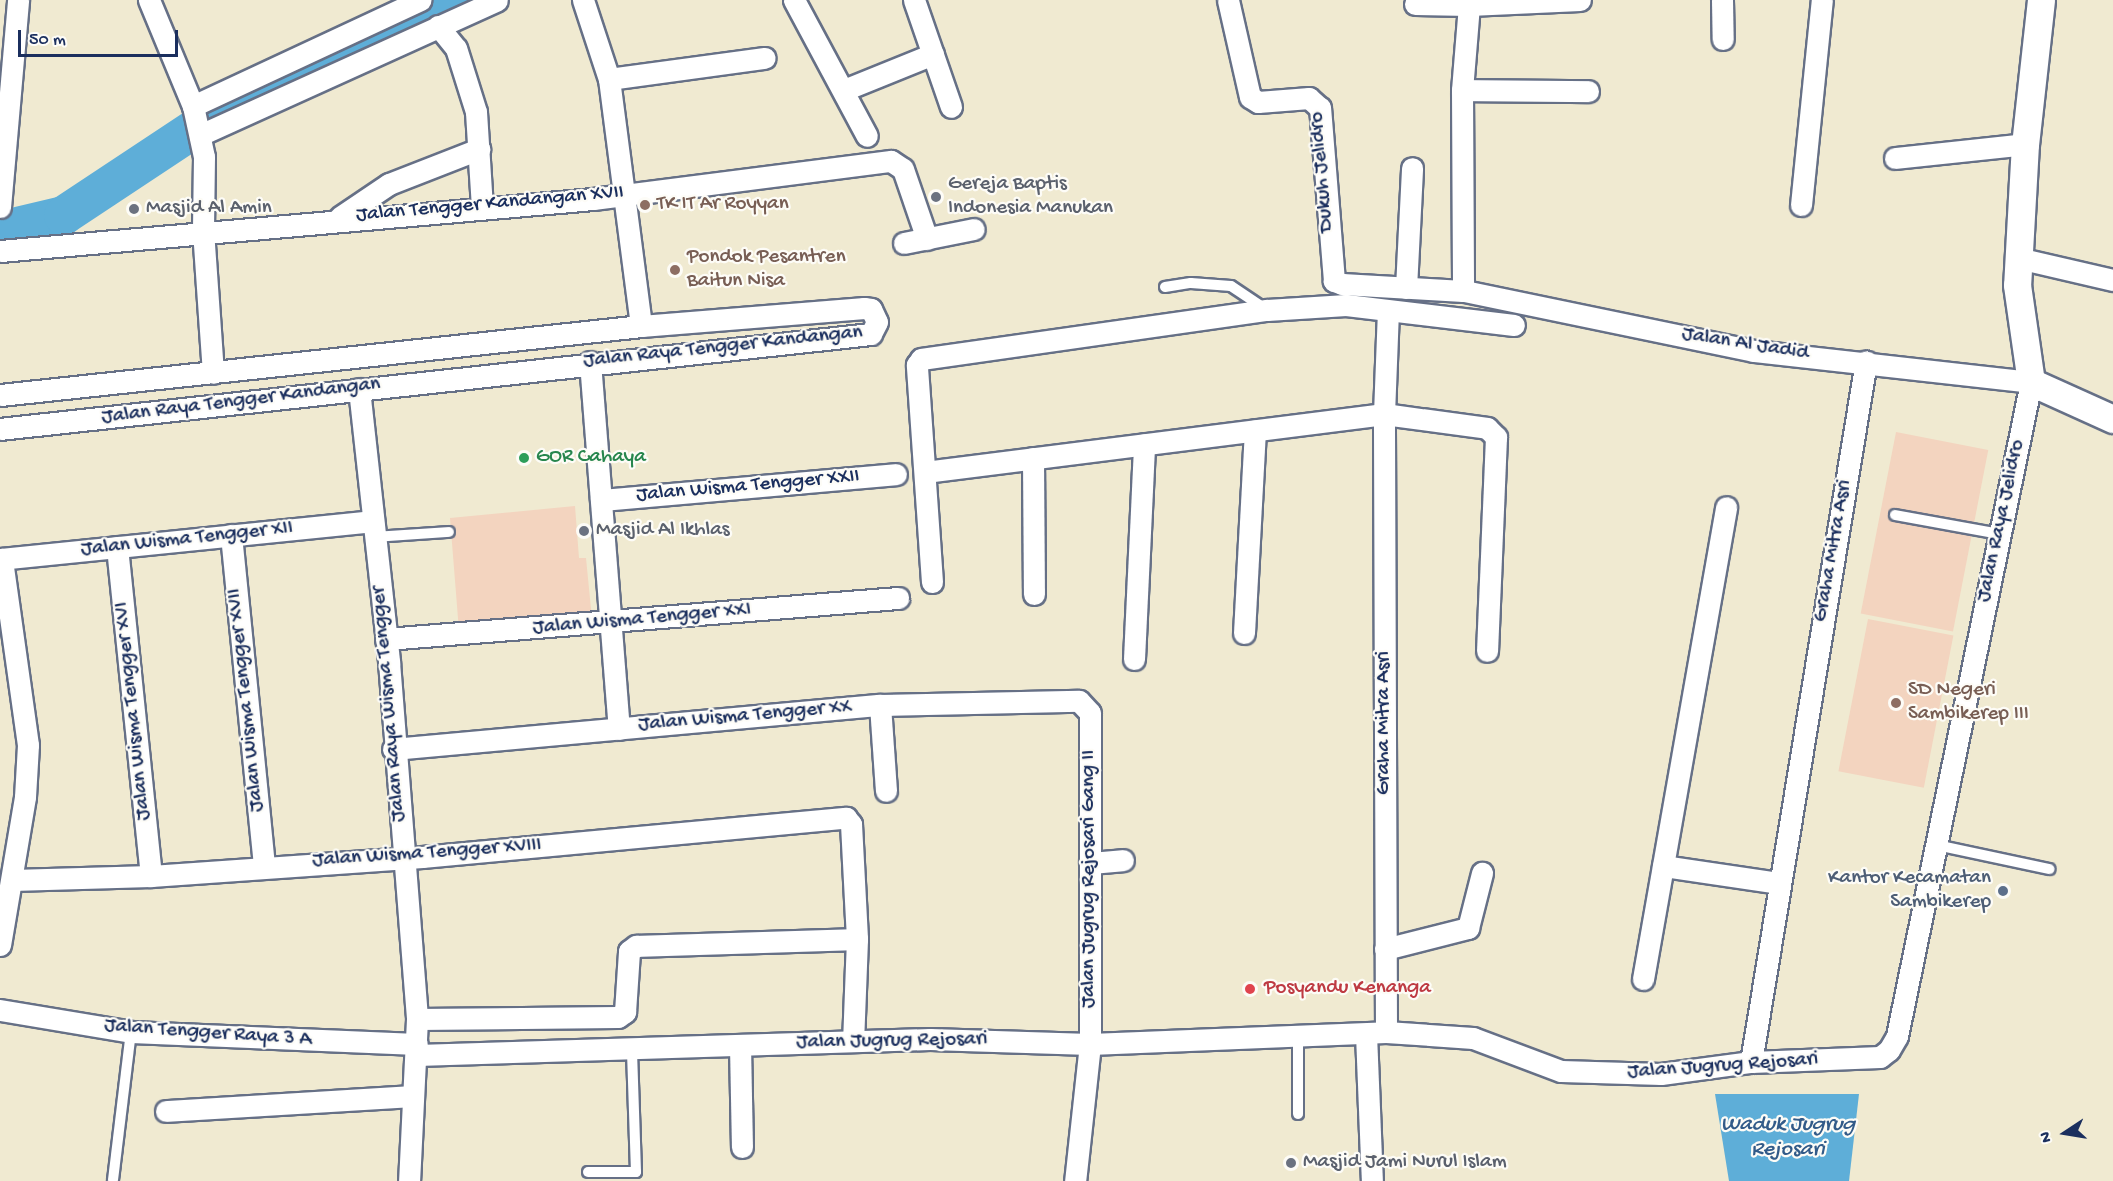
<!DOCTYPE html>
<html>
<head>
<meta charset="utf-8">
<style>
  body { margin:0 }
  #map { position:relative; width:2113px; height:1181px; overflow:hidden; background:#f0ead1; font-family:"Gochi Hand",sans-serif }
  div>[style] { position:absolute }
  .built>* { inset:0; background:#f3d4bf; transform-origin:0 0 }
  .water>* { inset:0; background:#5eaed8 }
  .river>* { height:39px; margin:-19.5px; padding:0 19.5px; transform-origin:19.5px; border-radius:19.5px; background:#5eaed8 }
  .roads { filter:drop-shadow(2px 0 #667086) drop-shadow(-2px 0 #667086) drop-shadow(0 2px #667086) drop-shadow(0 -2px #667086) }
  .service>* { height:10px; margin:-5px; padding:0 5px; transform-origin:5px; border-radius:5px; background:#fff }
  .minor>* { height:21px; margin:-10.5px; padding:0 10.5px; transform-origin:10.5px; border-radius:10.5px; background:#fff }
  .tertiary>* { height:27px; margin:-13.5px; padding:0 13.5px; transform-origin:13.5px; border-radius:13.5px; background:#fff }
  .dots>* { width:16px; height:16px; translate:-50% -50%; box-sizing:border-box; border:3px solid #fdfcf7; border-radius:50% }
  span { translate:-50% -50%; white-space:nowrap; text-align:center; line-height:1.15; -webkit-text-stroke:4.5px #fdfcf7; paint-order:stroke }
  .street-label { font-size:21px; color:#1b2f5e }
  .worship-label { font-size:21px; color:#5b616d }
  .left { translate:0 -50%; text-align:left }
  .education-label { font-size:21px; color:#785e54 }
  .leisure-label { font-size:21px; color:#27864d }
  .service-label { font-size:21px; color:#4e5e75 }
  .right { translate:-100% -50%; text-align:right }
  .health-label { font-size:21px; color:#be3a42 }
  .water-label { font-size:22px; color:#325b89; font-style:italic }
  .north { position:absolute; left:2035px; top:1103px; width:60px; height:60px; -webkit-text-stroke:4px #fdfcf7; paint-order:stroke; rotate:258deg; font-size:16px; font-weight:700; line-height:24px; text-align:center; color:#1b2f5e }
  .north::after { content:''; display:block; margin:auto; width:21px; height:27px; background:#1b2f5e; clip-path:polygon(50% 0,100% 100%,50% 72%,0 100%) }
  .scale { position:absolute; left:18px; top:30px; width:160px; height:27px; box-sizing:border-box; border:3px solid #1b2f5e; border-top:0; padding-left:8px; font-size:18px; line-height:21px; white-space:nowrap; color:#1b2f5e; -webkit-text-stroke:4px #fdfcf7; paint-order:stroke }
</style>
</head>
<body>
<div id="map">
  <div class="built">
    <i style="left:1896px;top:432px;width:94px;height:185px;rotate:11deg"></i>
    <i style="clip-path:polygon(575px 506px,579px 558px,586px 558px,592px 619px,459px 631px,450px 518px)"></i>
    <i style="left:1868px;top:619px;width:87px;height:155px;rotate:11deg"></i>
  </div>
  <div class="water">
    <i style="clip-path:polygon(1715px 1094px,1859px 1094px,1849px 1181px,1729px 1181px)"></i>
  </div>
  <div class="river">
    <i style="left:0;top:230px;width:65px;rotate:-13.4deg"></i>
    <i style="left:63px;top:215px;width:206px;rotate:-33.5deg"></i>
    <i style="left:235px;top:101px;width:64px;rotate:-20.1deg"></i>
    <i style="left:295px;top:79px;width:136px;rotate:-24.9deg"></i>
    <i style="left:418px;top:22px;width:38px;rotate:-35deg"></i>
  </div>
  <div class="roads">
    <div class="service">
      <i style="left:1165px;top:287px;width:26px;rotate:-9deg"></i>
      <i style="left:1191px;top:283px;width:40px;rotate:4.3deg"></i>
      <i style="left:1231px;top:286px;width:43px;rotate:33.7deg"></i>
      <i style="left:1895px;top:515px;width:107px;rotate:10.3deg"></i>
      <i style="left:375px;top:537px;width:74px;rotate:-3.9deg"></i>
      <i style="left:1936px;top:845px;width:116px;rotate:12deg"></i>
      <i style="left:1298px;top:1038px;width:76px;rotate:90deg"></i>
      <i style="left:588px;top:1172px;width:48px"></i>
      <i style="left:636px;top:1172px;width:123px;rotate:-91.9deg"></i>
      <i style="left:113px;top:1180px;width:149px;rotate:-83.1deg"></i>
    </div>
    <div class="minor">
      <i style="left:149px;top:0;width:115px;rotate:67.5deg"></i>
      <i style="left:193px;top:106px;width:52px;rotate:77.8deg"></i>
      <i style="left:204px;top:157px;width:73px;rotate:90.8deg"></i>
      <i style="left:203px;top:230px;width:143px;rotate:86deg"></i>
      <i style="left:583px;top:0;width:83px;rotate:71.8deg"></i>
      <i style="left:609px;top:79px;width:249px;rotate:82.6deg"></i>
      <i style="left:794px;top:0;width:154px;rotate:61.8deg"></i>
      <i style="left:914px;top:0;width:113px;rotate:70.9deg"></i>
      <i style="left:1722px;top:0;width:39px;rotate:89deg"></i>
      <i style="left:1415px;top:4px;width:54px;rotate:1.1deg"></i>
      <i style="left:1469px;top:5px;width:85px;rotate:94.7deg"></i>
      <i style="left:1462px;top:90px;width:201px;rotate:89.7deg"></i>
      <i style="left:1469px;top:5px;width:111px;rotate:-2.6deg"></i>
      <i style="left:438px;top:26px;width:28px;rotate:51deg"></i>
      <i style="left:456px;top:48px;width:67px;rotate:72.6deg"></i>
      <i style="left:476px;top:112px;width:96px;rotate:86.4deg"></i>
      <i style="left:609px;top:79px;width:157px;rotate:-7.7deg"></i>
      <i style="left:844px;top:90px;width:96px;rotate:-22deg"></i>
      <i style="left:1462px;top:90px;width:126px;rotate:0.5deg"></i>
      <i style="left:193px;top:106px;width:251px;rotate:-25deg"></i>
      <i style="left:200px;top:135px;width:326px;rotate:-24.4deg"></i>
      <i style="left:1895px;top:158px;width:131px;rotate:-6.1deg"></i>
      <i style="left:1801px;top:205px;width:206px;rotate:-84.2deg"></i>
      <i style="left:0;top:207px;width:208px;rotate:-85deg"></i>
      <i style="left:340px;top:217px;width:59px;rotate:-34deg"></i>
      <i style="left:389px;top:184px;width:97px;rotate:-21.3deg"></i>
      <i style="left:904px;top:243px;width:71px;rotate:-11.3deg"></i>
      <i style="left:0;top:251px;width:595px;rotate:-5.01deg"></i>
      <i style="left:593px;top:199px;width:300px;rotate:-7.3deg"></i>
      <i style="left:891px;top:161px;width:14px;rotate:34deg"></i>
      <i style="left:903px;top:169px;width:74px;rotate:71.1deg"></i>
      <i style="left:2018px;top:258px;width:98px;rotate:13deg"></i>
      <i style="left:1406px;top:288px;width:120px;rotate:-87.1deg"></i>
      <i style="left:590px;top:362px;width:368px;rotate:85.5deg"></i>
      <i style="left:359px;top:389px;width:275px;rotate:83.7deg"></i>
      <i style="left:389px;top:662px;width:358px;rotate:85.5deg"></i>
      <i style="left:417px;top:1019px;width:162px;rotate:92.8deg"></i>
      <i style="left:0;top:395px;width:645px;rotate:-6.14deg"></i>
      <i style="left:641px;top:326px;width:224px;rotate:-4.6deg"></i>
      <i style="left:864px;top:308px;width:7px;rotate:8deg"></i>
      <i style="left:871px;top:309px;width:14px;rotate:65deg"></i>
      <i style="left:877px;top:322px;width:13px;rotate:117deg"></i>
      <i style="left:871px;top:334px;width:876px;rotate:173.78deg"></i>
      <i style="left:1033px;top:458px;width:136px;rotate:89.6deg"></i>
      <i style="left:925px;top:472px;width:463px;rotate:-7.2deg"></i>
      <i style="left:1384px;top:414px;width:104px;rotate:7.7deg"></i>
      <i style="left:1487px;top:428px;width:13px;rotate:45deg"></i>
      <i style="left:1496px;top:437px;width:214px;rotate:92.4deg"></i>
      <i style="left:601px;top:500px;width:296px;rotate:-5deg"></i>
      <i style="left:231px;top:535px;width:332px;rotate:84.3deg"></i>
      <i style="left:117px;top:547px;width:331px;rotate:84.1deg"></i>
      <i style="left:0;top:559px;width:375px;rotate:-5.8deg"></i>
      <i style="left:932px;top:582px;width:218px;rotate:-94deg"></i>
      <i style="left:917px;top:365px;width:7px;rotate:-56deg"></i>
      <i style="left:921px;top:359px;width:349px;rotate:-8.1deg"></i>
      <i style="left:1267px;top:310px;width:79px;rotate:-3.6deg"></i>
      <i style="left:1346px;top:305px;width:169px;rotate:6.8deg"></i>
      <i style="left:1244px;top:633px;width:203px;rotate:-86.9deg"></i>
      <i style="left:386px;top:639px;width:514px;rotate:-4.58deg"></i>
      <i style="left:1134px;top:659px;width:215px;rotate:-87.3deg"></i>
      <i style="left:880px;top:705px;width:86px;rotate:86deg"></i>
      <i style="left:393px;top:749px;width:489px;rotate:-5.2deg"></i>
      <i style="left:880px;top:705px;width:199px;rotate:-1.2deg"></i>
      <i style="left:1079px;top:701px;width:16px;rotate:47deg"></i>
      <i style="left:1090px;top:713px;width:331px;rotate:90deg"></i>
      <i style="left:1090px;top:1044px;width:138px;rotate:96.2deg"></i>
      <i style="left:1090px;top:863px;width:33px;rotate:-5deg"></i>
      <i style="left:1663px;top:866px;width:116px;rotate:8.4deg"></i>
      <i style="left:12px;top:880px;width:139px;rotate:-1.6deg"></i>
      <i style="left:151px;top:876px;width:272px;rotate:-4deg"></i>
      <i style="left:422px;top:857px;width:426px;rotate:-5.3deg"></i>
      <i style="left:846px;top:818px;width:8px;rotate:50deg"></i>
      <i style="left:851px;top:824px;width:115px;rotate:87deg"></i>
      <i style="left:857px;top:939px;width:102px;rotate:92.2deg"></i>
      <i style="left:0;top:945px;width:150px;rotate:-80.4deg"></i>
      <i style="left:25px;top:797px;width:52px;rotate:-86.7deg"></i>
      <i style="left:28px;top:745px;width:188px;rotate:-98deg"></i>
      <i style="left:1385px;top:949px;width:86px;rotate:-14.2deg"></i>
      <i style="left:1468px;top:928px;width:57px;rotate:-75.7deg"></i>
      <i style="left:1643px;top:979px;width:479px;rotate:-80deg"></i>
      <i style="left:0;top:1010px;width:133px;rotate:9.5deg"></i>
      <i style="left:131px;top:1032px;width:286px;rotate:2.4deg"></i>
      <i style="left:417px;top:1019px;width:201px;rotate:-0.6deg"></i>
      <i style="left:618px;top:1017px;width:9px;rotate:-36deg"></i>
      <i style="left:625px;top:1012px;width:61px;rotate:-86.2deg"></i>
      <i style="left:629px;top:951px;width:9px;rotate:-36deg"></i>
      <i style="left:636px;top:946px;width:221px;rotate:-1.8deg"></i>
      <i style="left:1386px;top:1032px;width:618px;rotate:-90.19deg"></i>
      <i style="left:1384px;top:414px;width:102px;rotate:-87.8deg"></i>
      <i style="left:1366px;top:1034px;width:147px;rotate:87.7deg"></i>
      <i style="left:740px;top:1045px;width:102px;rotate:88.9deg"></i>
      <i style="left:417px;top:1055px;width:513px;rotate:-1.79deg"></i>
      <i style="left:930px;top:1039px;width:160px;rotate:1.8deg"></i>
      <i style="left:1090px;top:1044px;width:296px;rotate:-2.3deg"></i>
      <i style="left:1386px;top:1032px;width:87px;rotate:3.9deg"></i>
      <i style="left:1473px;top:1038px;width:94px;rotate:20.6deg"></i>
      <i style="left:1561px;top:1071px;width:100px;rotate:1.7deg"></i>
      <i style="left:1661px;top:1074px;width:91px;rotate:-7.6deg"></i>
      <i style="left:1751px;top:1062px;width:129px;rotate:-2.2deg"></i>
      <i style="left:1880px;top:1057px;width:11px;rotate:-38deg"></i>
      <i style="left:1889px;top:1050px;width:16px;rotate:-60deg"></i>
      <i style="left:1897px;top:1036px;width:668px;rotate:-78.42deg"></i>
      <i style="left:2031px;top:382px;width:279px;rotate:-173.6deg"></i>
      <i style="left:1754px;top:351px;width:297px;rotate:-168.3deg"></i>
      <i style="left:1463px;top:291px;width:121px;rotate:-176.7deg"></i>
      <i style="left:1342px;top:284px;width:9px;rotate:-159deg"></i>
      <i style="left:1334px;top:281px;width:174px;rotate:-94.6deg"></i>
      <i style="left:1320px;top:108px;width:15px;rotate:-138deg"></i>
      <i style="left:1309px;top:98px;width:51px;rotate:175.5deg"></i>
      <i style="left:1258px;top:102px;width:9px;rotate:-148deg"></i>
      <i style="left:1250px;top:97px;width:99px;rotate:-102.8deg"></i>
      <i style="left:1751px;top:1062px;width:710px;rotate:-80.68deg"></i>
      <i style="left:166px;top:1111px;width:245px;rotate:-3.5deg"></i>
    </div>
    <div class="tertiary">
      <i style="left:2041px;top:0;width:145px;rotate:96.3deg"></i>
      <i style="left:2025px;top:144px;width:141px;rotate:93.2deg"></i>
      <i style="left:2017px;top:285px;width:98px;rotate:81.8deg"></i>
      <i style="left:2031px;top:382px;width:90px;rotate:24.3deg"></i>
    </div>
  </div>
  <div class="dots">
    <i style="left:936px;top:197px;background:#6b7280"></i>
    <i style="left:645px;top:205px;background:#8d6e63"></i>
    <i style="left:134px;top:209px;background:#6b7280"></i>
    <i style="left:675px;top:270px;background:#8d6e63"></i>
    <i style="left:524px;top:458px;background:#2e9e5b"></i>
    <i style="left:584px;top:531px;background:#6b7280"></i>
    <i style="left:1896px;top:703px;background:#8d6e63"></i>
    <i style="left:2003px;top:891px;background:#5c6f8a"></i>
    <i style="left:1250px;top:989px;background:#e0444e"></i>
    <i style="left:1291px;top:1163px;background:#6b7280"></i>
  </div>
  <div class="street-label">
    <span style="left:1323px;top:172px;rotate:-95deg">Dukuh Jelidro</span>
    <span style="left:490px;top:205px;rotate:-5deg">Jalan Tengger Kandangan XVII</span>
    <span style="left:1745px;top:345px;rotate:9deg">Jalan Al Jadid</span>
    <span style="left:723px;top:348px;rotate:-6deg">Jalan Raya Tengger Kandangan</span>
    <span style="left:241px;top:402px;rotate:-7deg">Jalan Raya Tengger Kandangan</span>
    <span style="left:748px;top:487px;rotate:-5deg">Jalan Wisma Tengger XXII</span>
    <span style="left:2002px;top:521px;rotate:-78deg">Jalan Raya Jelidro</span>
    <span style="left:187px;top:540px;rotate:-6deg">Jalan Wisma Tengger XII</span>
    <span style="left:1834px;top:551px;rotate:-80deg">Graha Mitra Asri</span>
    <span style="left:642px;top:620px;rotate:-5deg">Jalan Wisma Tengger XXI</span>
    <span style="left:247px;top:700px;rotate:-96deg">Jalan Wisma Tengger XVII</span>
    <span style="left:390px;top:704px;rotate:-95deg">Jalan Raya Wisma Tengger</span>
    <span style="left:134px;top:711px;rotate:-96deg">Jalan Wisma Tengger XVI</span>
    <span style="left:745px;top:717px;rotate:-5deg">Jalan Wisma Tengger XX</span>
    <span style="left:1385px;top:723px;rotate:-90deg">Graha Mitra Asri</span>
    <span style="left:427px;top:854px;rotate:-4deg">Jalan Wisma Tengger XVIII</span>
    <span style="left:1090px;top:879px;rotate:-90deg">Jalan Jugrug Rejosari Gang II</span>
    <span style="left:208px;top:1034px;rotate:4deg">Jalan Tengger Raya 3 A</span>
    <span style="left:892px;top:1042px;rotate:-1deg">Jalan Jugrug Rejosari</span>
    <span style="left:1723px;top:1067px;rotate:-4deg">Jalan Jugrug Rejosari</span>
  </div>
  <div class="worship-label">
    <span class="left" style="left:948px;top:197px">Gereja Baptis<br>Indonesia Manukan</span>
    <span class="left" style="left:146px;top:209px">Masjid Al Amin</span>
    <span class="left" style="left:596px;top:531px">Masjid Al Ikhlas</span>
    <span class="left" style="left:1303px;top:1163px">Masjid Jami Nurul Islam</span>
  </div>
  <div class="education-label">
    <span class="left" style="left:657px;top:205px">TK IT Ar Royyan</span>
    <span class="left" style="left:687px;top:270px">Pondok Pesantren<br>Baitun Nisa</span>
    <span class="left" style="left:1908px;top:703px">SD Negeri<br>Sambikerep III</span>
  </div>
  <div class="leisure-label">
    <span class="left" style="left:536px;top:458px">GOR Cahaya</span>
  </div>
  <div class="service-label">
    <span class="right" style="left:1991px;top:891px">Kantor Kecamatan<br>Sambikerep</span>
  </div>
  <div class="health-label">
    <span class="left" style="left:1264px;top:989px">Posyandu Kenanga</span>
  </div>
  <div class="water-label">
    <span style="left:1788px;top:1138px">Waduk Jugrug<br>Rejosari</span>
  </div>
  <div class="north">N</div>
  <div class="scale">50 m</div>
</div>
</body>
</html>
